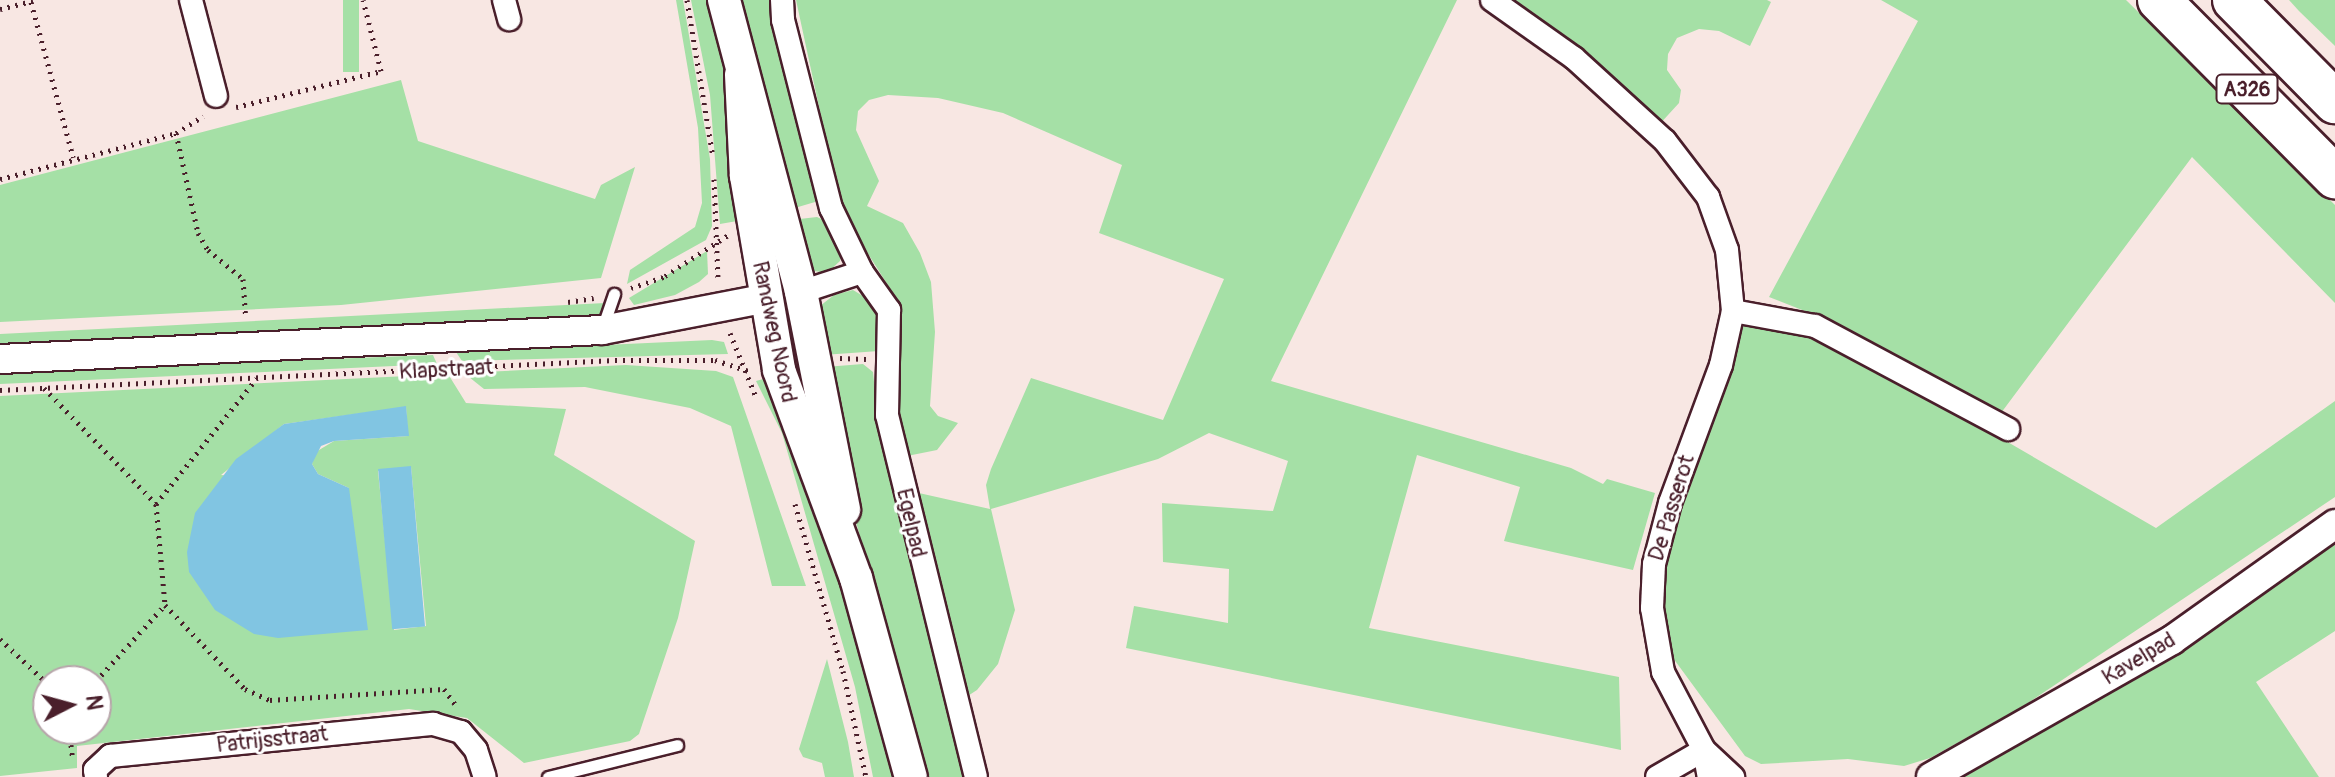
<!DOCTYPE html>
<html>
<head>
<meta charset="utf-8">
<style>
  body { margin:0 }
  #map { position:relative; width:2335px; height:777px; overflow:hidden; background:#f8e7e3; font-family:Pangolin,sans-serif }
  div>[style] { position:absolute }
  .green>* { inset:0; background:#a5e0a6; transform-origin:0 0 }
  .water>* { inset:0; background:#81c5e2; transform-origin:0 0 }
  .path>* { height:5px; margin-top:-2.5px; transform-origin:0; background:repeating-linear-gradient(90deg,#4a1f2b 0 2px,transparent 0 8px) }
  .roads { filter:drop-shadow(2px 0 #4a1f2b) drop-shadow(-2px 0 #4a1f2b) drop-shadow(0 2px #4a1f2b) drop-shadow(0 -2px #4a1f2b) }
  .service>* { height:11px; margin:-5.5px; padding:0 5.5px; transform-origin:5.5px; border-radius:5.5px; background:#fff }
  .minor>* { height:22px; margin:-11px; padding:0 11px; transform-origin:11px; border-radius:11px; background:#fff }
  .tertiary>* { height:28px; margin:-14px; padding:0 14px; transform-origin:14px; border-radius:14px; background:#fff }
  .secondary>* { height:32px; margin:-16px; padding:0 16px; transform-origin:16px; border-radius:16px; background:#fff }
  .motorway>* { height:42px; margin:-21px; padding:0 21px; transform-origin:21px; border-radius:21px; background:#fff }
  span { translate:-50% -50%; white-space:nowrap; text-align:center; line-height:1.15; -webkit-text-stroke:6px #fff; paint-order:stroke }
  .shield-label span { padding:2px 6px; background:#fff; border:2px solid; border-radius:6px; -webkit-text-stroke-width:0 }
  .shield-label { font-size:20px; color:#4a1f2b; font-weight:700 }
  .street-label { font-size:22px; color:#4a1f2b }
  .north { position:absolute; left:32px; top:665px; width:80px; height:80px; box-sizing:border-box; background:#fff; border:2px solid #b7a5aa; border-radius:50%; rotate:84deg; font-size:22px; font-weight:700; line-height:32px; text-align:center; color:#4a1f2b }
  .north::after { content:''; display:block; margin:auto; width:28px; height:36px; background:#4a1f2b; clip-path:polygon(50% 0,100% 100%,50% 72%,0 100%) }
</style>
</head>
<body>
<div id="map">
  <div class="green">
    <i style="left:343px;top:0;width:16px;height:72px"></i>
    <i style="clip-path:polygon(676px 0,683px 0,710px 159px,712px 226px,706px 240px,627px 284px,630px 270px,695px 227px,702px 203px,698px 128px)"></i>
    <i style="clip-path:polygon(691px 0,711px 0,733px 110px,743px 220px,720px 224px,710px 95px)"></i>
    <i style="clip-path:polygon(740px 0,773px 0,821px 193px,815px 202px,788px 210px)"></i>
    <i style="clip-path:polygon(796px 0,1457px 0,1271px 381px,1571px 468px,1603px 484px,1607px 479px,1655px 493px,1633px 570px,1504px 541px,1520px 487px,1417px 455px,1369px 628px,1619px 677px,1621px 750px,1126px 648px,1134px 606px,1228px 623px,1229px 569px,1163px 562px,1162px 503px,1273px 511px,1288px 461px,1209px 433px,1158px 459px,991px 509px,1015px 610px,998px 664px,977px 690px,960px 701px,910px 491px,990px 509px,986px 485px,991px 469px,1031px 378px,1163px 420px,1224px 279px,1099px 233px,1122px 165px,1003px 113px,938px 98px,888px 95px,869px 100px,858px 111px,856px 130px,879px 181px,867px 206px,903px 223px,920px 253px,931px 282px,935px 332px,930px 406px,938px 416px,958px 423px,937px 450px,902px 457px,894px 401px,896px 298px,848px 222px,838px 195px)"></i>
    <i style="clip-path:polygon(1511px 0,1767px 0,1771px 2px,1750px 46px,1719px 31px,1699px 29px,1677px 38px,1668px 54px,1667px 70px,1681px 90px,1679px 103px,1657px 127px,1603px 71px)"></i>
    <i style="clip-path:polygon(1881px 0,2126px 0,2335px 205px,2335px 303px,2192px 157px,2001px 413px,1843px 326px,1769px 297px,1918px 21px)"></i>
    <i style="clip-path:polygon(2289px 0,2335px 0,2335px 46px,2299px 11px)"></i>
    <i style="clip-path:polygon(401px 80px,418px 141px,595px 199px,601px 185px,635px 167px,601px 278px,341px 305px,0 322px,0 185px)"></i>
    <i style="clip-path:polygon(817px 217px,826px 221px,841px 252px,840px 261px,827px 273px,808px 270px,791px 220px)"></i>
    <i style="clip-path:polygon(707px 251px,708px 274px,699px 282px,675px 295px,634px 305px,629px 298px)"></i>
    <i style="clip-path:polygon(853px 290px,878px 305px,879px 351px,823px 355px,816px 317px,820px 306px,834px 295px)"></i>
    <i style="clip-path:polygon(605px 303px,601px 314px,541px 320px,0 345px,0 334px)"></i>
    <i style="clip-path:polygon(1778px 318px,1885px 371px,2156px 528px,2335px 401px,2335px 497px,2022px 707px,1930px 758px,1904px 766px,1848px 759px,1761px 764px,1745px 756px,1673px 658px,1658px 580px,1734px 324px)"></i>
    <i style="clip-path:polygon(712px 340px,724px 342px,728px 354px,462px 361px,456px 352px)"></i>
    <i style="clip-path:polygon(433px 355px,437px 364px,0 384px,0 372px)"></i>
    <i style="clip-path:polygon(863px 364px,873px 372px,879px 431px,965px 777px,927px 777px,849px 497px,825px 367px)"></i>
    <i style="clip-path:polygon(626px 365px,716px 371px,733px 377px,806px 586px,772px 586px,731px 426px,690px 408px,585px 387px,484px 389px,464px 373px)"></i>
    <i style="clip-path:polygon(evenodd,448px 374px,466px 403px,566px 409px,554px 455px,695px 541px,678px 618px,639px 734px,630px 741px,524px 763px,467px 718px,409px 709px,77px 746px,77px 768px,0 776px,0 396px,448px 374px,406px 407px,408px 436px,334px 441px,314px 453px,312px 464px,318px 474px,349px 488px,221px 475px,284px 424px,406px 407px,448px 374px,411px 467px,426px 626px,394px 630px,378px 471px,411px 467px,448px 374px,48px 681px,96px 681px,96px 729px,48px 729px,48px 681px)"></i>
    <i style="clip-path:polygon(771px 377px,851px 609px,896px 777px,873px 777px,855px 687px,782px 433px,756px 381px)"></i>
    <i style="clip-path:polygon(2335px 540px,2335px 631px,2256px 682px,2319px 777px,1961px 777px,2101px 696px)"></i>
    <i style="clip-path:polygon(827px 659px,848px 742px,854px 777px,825px 777px,822px 763px,803px 757px,799px 749px)"></i>
  </div>
  <div class="water">
    <i style="clip-path:polygon(406px 406px,409px 436px,334px 441px,321px 446px,312px 464px,318px 474px,349px 488px,368px 630px,278px 638px,254px 634px,215px 610px,189px 572px,187px 552px,195px 513px,236px 459px,284px 424px)"></i>
    <i style="left:411px;top:466px;width:161px;height:33px;rotate:85deg"></i>
  </div>
  <div class="path">
    <i style="left:687px;top:0;width:159px;rotate:80.6deg"></i>
    <i style="left:31px;top:2px;width:161px;rotate:74.8deg"></i>
    <i style="left:0;top:9px;width:34px;rotate:-14deg"></i>
    <i style="left:236px;top:107px;width:149px;rotate:-13.9deg"></i>
    <i style="left:381px;top:71px;width:73px;rotate:-104.2deg"></i>
    <i style="left:176px;top:133px;width:102px;rotate:77.6deg"></i>
    <i style="left:198px;top:233px;width:20px;rotate:60deg"></i>
    <i style="left:208px;top:250px;width:45px;rotate:39.6deg"></i>
    <i style="left:243px;top:279px;width:39px;rotate:86deg"></i>
    <i style="left:0;top:179px;width:182px;rotate:-14.6deg"></i>
    <i style="left:176px;top:133px;width:32px;rotate:-32deg"></i>
    <i style="left:714px;top:179px;width:101px;rotate:87.7deg"></i>
    <i style="left:631px;top:288px;width:36px;rotate:-19deg"></i>
    <i style="left:665px;top:276px;width:77px;rotate:-32.9deg"></i>
    <i style="left:568px;top:302px;width:26px;rotate:-9deg"></i>
    <i style="left:730px;top:333px;width:69px;rotate:67.9deg"></i>
    <i style="left:840px;top:358px;width:26px;rotate:2deg"></i>
    <i style="left:44px;top:388px;width:161px;rotate:46deg"></i>
    <i style="left:156px;top:504px;width:101px;rotate:84.9deg"></i>
    <i style="left:165px;top:605px;width:116px;rotate:46.4deg"></i>
    <i style="left:245px;top:689px;width:27px;rotate:24deg"></i>
    <i style="left:270px;top:700px;width:174px;rotate:-3.6deg"></i>
    <i style="left:444px;top:689px;width:22px;rotate:54deg"></i>
    <i style="left:0;top:390px;width:616px;rotate:-2.79deg"></i>
    <i style="left:615px;top:360px;width:100px"></i>
    <i style="left:715px;top:360px;width:39px;rotate:18deg"></i>
    <i style="left:156px;top:504px;width:161px;rotate:-51.3deg"></i>
    <i style="left:795px;top:504px;width:174px;rotate:74deg"></i>
    <i style="left:843px;top:671px;width:108px;rotate:77.8deg"></i>
    <i style="left:0;top:639px;width:66px;rotate:43.2deg"></i>
    <i style="left:96px;top:681px;width:103px;rotate:-47.8deg"></i>
    <i style="left:69px;top:729px;width:31px;rotate:83deg"></i>
  </div>
  <div class="roads">
    <div class="service">
      <i style="left:603px;top:326px;width:34px;rotate:-71deg"></i>
      <i style="left:548px;top:777px;width:133px;rotate:-13.9deg"></i>
    </div>
    <div class="minor">
      <i style="left:191px;top:0;width:99px;rotate:75.4deg"></i>
      <i style="left:504px;top:0;width:20px;rotate:75deg"></i>
      <i style="left:782px;top:0;width:20px;rotate:87deg"></i>
      <i style="left:783px;top:20px;width:194px;rotate:75.7deg"></i>
      <i style="left:831px;top:208px;width:71px;rotate:64.2deg"></i>
      <i style="left:862px;top:272px;width:47px;rotate:54.6deg"></i>
      <i style="left:889px;top:310px;width:105px;rotate:91.1deg"></i>
      <i style="left:887px;top:415px;width:373px;rotate:76.2deg"></i>
      <i style="left:1492px;top:0;width:100px;rotate:35.3deg"></i>
      <i style="left:1574px;top:58px;width:123px;rotate:42.4deg"></i>
      <i style="left:1665px;top:141px;width:71px;rotate:52.5deg"></i>
      <i style="left:1708px;top:197px;width:56px;rotate:70.3deg"></i>
      <i style="left:1727px;top:250px;width:61px;rotate:84.4deg"></i>
      <i style="left:1733px;top:311px;width:55px;rotate:102.5deg"></i>
      <i style="left:1721px;top:365px;width:147px;rotate:110.3deg"></i>
      <i style="left:1670px;top:503px;width:63px;rotate:104.7deg"></i>
      <i style="left:1654px;top:564px;width:44px;rotate:92.6deg"></i>
      <i style="left:1652px;top:608px;width:65px;rotate:80.2deg"></i>
      <i style="left:1663px;top:672px;width:88px;rotate:62.3deg"></i>
      <i style="left:1704px;top:750px;width:27px;rotate:80deg"></i>
      <i style="left:801px;top:292px;width:64px;rotate:-18.2deg"></i>
      <i style="left:1733px;top:311px;width:83px;rotate:10.4deg"></i>
      <i style="left:1815px;top:326px;width:219px;rotate:28.1deg"></i>
      <i style="left:1704px;top:750px;width:40px;rotate:43deg"></i>
      <i style="left:96px;top:777px;width:7px;rotate:-98deg"></i>
      <i style="left:95px;top:770px;width:21px;rotate:-43deg"></i>
      <i style="left:110px;top:756px;width:325px;rotate:-5.7deg"></i>
      <i style="left:433px;top:724px;width:29px;rotate:16deg"></i>
      <i style="left:461px;top:732px;width:23px;rotate:50deg"></i>
      <i style="left:476px;top:750px;width:28px;rotate:72deg"></i>
      <i style="left:1657px;top:777px;width:54px;rotate:-29.9deg"></i>
    </div>
    <div class="tertiary">
      <i style="left:0;top:359px;width:603px;rotate:-2.76deg"></i>
      <i style="left:602px;top:330px;width:164px;rotate:-10.9deg"></i>
      <i style="left:1931px;top:777px;width:277px;rotate:-29.6deg"></i>
      <i style="left:2172px;top:640px;width:200px;rotate:-35.4deg"></i>
    </div>
    <div class="secondary">
      <i style="left:724px;top:0;width:302px;rotate:75.2deg"></i>
      <i style="left:801px;top:292px;width:222px;rotate:78.8deg"></i>
      <i style="left:741px;top:75px;width:101px;rotate:87.2deg"></i>
      <i style="left:746px;top:176px;width:197px;rotate:80.3deg"></i>
      <i style="left:779px;top:370px;width:222px;rotate:69.7deg"></i>
      <i style="left:856px;top:578px;width:206px;rotate:74.6deg"></i>
    </div>
    <div class="motorway">
      <i style="left:2159px;top:0;width:250px;rotate:45.2deg"></i>
      <i style="left:2234px;top:0;width:144px;rotate:45.3deg"></i>
    </div>
  </div>
  <div class="shield-label">
    <span style="left:2247px;top:89px">A326</span>
  </div>
  <div class="street-label">
    <span style="left:774px;top:332px;rotate:78deg">Randweg Noord</span>
    <span style="left:446px;top:370px;rotate:-3deg">Klapstraat</span>
    <span style="left:1672px;top:508px;rotate:-73deg">De Passerot</span>
    <span style="left:911px;top:523px;rotate:77deg">Egelpad</span>
    <span style="left:2139px;top:659px;rotate:-31deg">Kavelpad</span>
    <span style="left:272px;top:740px;rotate:-6deg">Patrijsstraat</span>
  </div>
  <div class="north">N</div>
</div>
</body>
</html>
